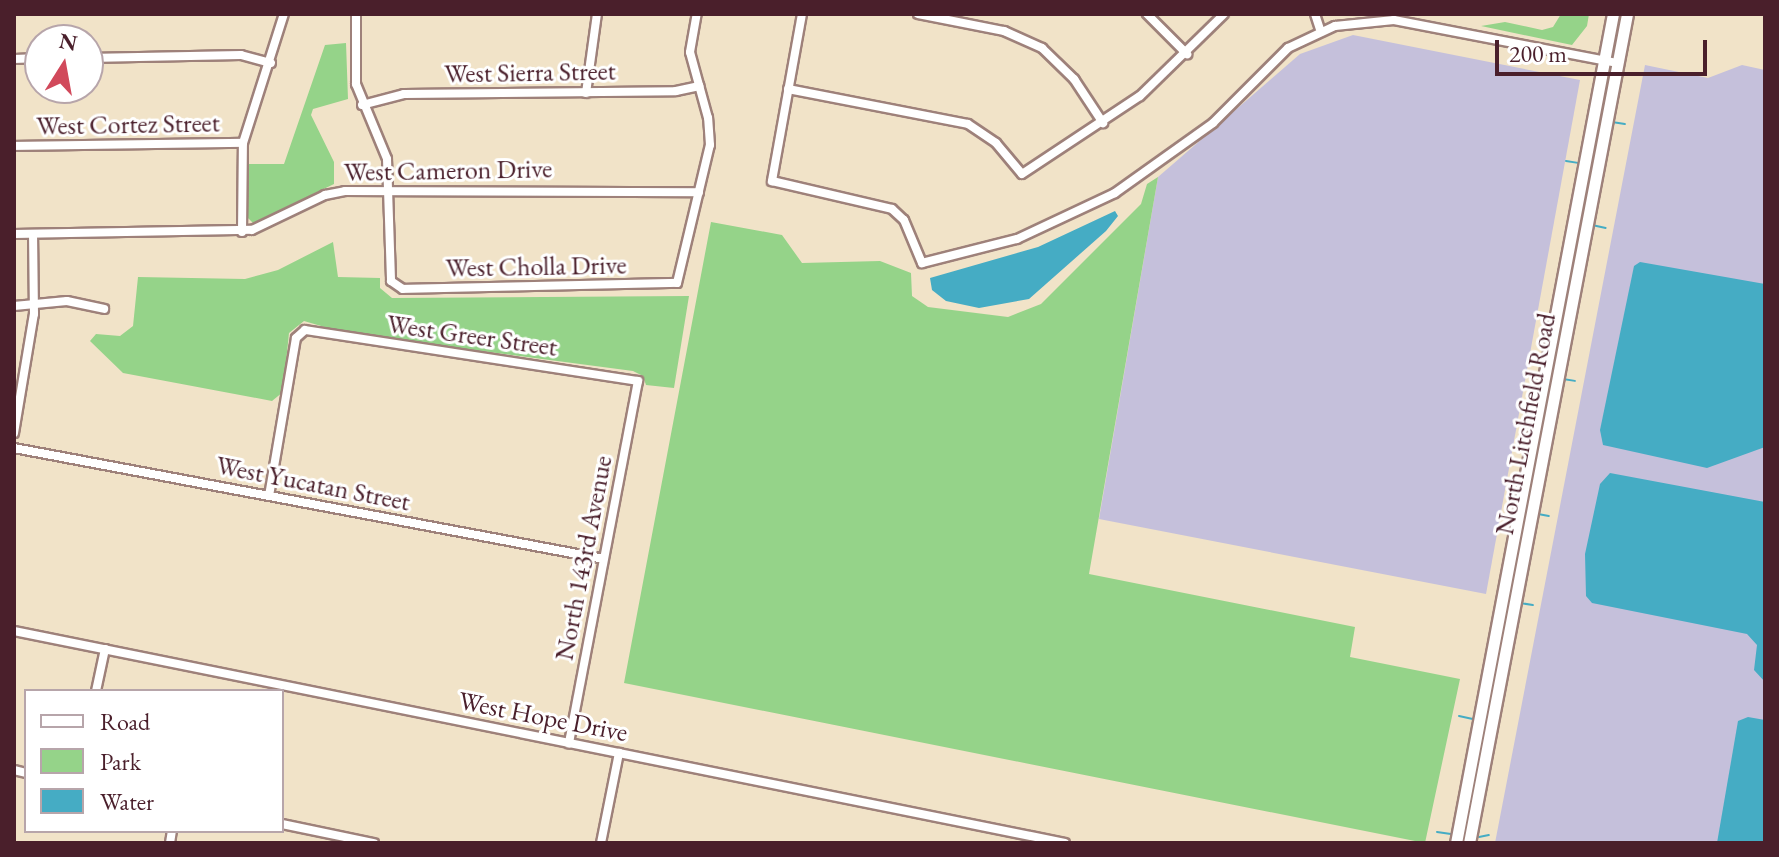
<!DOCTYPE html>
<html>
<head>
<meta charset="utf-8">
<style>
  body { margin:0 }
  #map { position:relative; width:1779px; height:857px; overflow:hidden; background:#f1e3c8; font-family:"EB Garamond",serif }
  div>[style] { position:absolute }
  .industrial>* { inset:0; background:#c5c0db }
  .green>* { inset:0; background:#95d389 }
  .water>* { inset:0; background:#45acc4 }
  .stream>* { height:2px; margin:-1px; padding:0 1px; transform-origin:1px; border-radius:1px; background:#45acc4 }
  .roads { filter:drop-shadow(2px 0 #9e817a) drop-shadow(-2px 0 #9e817a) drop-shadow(0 2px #9e817a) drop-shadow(0 -2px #9e817a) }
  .minor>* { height:8px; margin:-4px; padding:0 4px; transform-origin:4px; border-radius:4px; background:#fff }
  .secondary>* { height:11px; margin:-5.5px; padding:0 5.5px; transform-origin:5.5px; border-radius:5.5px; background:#fff }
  span { translate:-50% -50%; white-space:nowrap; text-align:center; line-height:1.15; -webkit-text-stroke:6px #fff; paint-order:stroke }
  .street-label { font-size:26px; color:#4a1f2b }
  .frame { position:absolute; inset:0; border:16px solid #4a1f2b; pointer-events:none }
  .legend { position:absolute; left:24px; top:689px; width:260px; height:144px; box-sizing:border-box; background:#fff; border:2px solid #b7a5aa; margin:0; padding:10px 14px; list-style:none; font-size:24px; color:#4a1f2b }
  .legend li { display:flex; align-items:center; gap:16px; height:40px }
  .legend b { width:40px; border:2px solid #b7a5aa }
  .north { position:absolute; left:24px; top:24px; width:80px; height:80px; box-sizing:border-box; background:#fff; border:2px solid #b7a5aa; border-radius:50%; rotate:11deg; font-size:22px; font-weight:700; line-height:32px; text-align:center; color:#4a1f2b }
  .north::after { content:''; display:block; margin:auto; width:28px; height:36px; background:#d1495b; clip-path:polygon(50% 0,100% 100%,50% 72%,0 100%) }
  .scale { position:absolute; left:1495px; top:40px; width:212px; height:36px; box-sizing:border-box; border:4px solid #4a1f2b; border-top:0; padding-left:10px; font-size:24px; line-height:28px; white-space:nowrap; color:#4a1f2b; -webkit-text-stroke:6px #fff; paint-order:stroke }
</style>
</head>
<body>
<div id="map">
  <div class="industrial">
    <i style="clip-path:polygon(1353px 35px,1580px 80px,1486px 594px,1099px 519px,1158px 177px,1300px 54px)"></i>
    <i style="clip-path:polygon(1645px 65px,1708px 78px,1742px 65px,1765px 70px,1765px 843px,1495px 843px)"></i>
  </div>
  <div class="green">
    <i style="clip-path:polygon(1561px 14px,1589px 14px,1587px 26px,1572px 45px,1481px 26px,1505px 22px,1542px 30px,1553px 27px)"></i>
    <i style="clip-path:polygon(346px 43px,348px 99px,313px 109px,311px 115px,334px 162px,334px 184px,253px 223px,247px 217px,249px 164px,284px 164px,325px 45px)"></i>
    <i style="clip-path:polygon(1158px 177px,1089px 574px,1355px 627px,1350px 657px,1460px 679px,1425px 843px,624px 683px,711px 222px,782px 235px,802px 263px,880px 261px,911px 273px,912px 296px,928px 307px,1008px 317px,1041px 304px,1141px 204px,1147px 184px)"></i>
    <i style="clip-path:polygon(333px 242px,338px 277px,380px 278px,380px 288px,392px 298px,689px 296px,674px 388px,646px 385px,643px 376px,633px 371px,345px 333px,304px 321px,289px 333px,283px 392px,272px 401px,123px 373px,90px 341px,96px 334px,120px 336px,133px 326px,138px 277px,245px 279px,278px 270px)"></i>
  </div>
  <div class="water">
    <i style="clip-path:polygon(1115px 211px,1118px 216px,1106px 231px,1029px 299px,979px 308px,946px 301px,932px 290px,930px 278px,1038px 247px)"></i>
    <i style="clip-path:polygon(1640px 262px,1765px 284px,1765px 447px,1707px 468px,1603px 445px,1600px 430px,1634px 266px)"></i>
    <i style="clip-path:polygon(1610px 473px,1765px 502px,1765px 682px,1754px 670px,1757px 645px,1747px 634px,1592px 603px,1586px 596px,1585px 554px,1600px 484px)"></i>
    <i style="clip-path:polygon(1748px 717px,1765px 720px,1765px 843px,1717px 843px,1738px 721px)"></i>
  </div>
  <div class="stream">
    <i style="left:1612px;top:122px;width:13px;rotate:9deg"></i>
    <i style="left:1566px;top:161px;width:12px;rotate:9deg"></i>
    <i style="left:1592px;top:225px;width:14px;rotate:12deg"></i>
    <i style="left:1563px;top:379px;width:12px;rotate:9deg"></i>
    <i style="left:1538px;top:514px;width:11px;rotate:10deg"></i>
    <i style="left:1520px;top:603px;width:13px;rotate:9deg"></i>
    <i style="left:1459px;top:716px;width:14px;rotate:12deg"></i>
    <i style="left:1437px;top:832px;width:14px;rotate:8deg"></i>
    <i style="left:1479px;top:837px;width:10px;rotate:-11deg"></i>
  </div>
  <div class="roads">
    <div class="minor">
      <i style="left:356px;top:14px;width:70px;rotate:90deg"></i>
      <i style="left:356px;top:84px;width:81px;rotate:67.5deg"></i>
      <i style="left:387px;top:159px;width:122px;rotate:88.1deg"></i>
      <i style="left:391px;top:281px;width:14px;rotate:34deg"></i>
      <i style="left:403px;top:289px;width:274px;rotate:-1.3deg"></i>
      <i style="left:677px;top:283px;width:142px;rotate:-76.6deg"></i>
      <i style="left:710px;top:145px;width:27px;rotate:-94deg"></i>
      <i style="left:708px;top:118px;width:68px;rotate:-105.3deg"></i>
      <i style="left:690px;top:52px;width:39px;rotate:-80deg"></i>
      <i style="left:802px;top:14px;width:170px;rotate:100.2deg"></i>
      <i style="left:772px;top:181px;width:123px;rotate:13.1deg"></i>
      <i style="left:892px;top:209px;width:16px;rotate:43deg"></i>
      <i style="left:904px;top:220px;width:47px;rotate:67.3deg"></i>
      <i style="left:922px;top:263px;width:98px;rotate:-14.2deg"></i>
      <i style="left:1017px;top:239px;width:108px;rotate:-25.1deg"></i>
      <i style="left:1115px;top:193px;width:120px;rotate:-35.5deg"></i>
      <i style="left:1213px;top:123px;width:106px;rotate:-45deg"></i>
      <i style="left:1288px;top:48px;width:52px;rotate:-25.1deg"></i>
      <i style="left:1335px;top:26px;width:59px;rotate:-5.8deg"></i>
      <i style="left:1394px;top:20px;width:228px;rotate:10.9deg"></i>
      <i style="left:918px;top:14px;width:88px;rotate:11.2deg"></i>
      <i style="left:1004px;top:31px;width:42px;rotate:24.1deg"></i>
      <i style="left:1042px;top:48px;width:45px;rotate:44.1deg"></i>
      <i style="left:1074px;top:79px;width:53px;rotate:56.6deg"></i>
      <i style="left:1147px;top:14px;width:57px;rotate:45deg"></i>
      <i style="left:1315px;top:14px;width:19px;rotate:72deg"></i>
      <i style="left:88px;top:58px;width:153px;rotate:-1.1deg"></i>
      <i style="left:241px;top:55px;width:31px;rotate:15deg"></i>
      <i style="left:14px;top:59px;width:26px;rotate:-2deg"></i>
      <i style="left:788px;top:89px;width:183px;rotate:11deg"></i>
      <i style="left:968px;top:124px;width:34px;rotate:34deg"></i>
      <i style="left:996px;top:143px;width:40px;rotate:50deg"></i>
      <i style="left:1022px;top:174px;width:141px;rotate:-33.5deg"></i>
      <i style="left:1140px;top:96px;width:117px;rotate:-44.3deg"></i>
      <i style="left:586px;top:93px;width:80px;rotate:-82.1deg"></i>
      <i style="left:362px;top:105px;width:43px;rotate:-14.7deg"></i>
      <i style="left:404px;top:94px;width:272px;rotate:-0.6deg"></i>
      <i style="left:676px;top:91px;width:24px;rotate:-12deg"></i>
      <i style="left:14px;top:146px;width:229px;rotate:-0.8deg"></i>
      <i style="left:242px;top:232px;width:89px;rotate:-89.4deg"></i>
      <i style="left:243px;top:143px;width:135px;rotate:-72.4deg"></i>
      <i style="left:14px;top:234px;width:238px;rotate:-1deg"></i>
      <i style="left:252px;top:230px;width:81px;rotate:-25.6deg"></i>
      <i style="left:325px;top:195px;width:20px;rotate:-11deg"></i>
      <i style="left:345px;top:191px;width:354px;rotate:0.2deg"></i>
      <i style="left:14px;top:306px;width:53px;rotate:-5.4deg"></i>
      <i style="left:67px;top:301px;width:38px;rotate:12deg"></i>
      <i style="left:14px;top:433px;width:121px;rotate:-80.5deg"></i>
      <i style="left:34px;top:314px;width:80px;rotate:-90.7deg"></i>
      <i style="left:14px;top:448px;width:600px;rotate:10.65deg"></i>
      <i style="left:269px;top:496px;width:160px;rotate:-80.3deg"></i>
      <i style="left:296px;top:338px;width:12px;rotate:-42deg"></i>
      <i style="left:305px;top:330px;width:337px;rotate:8.7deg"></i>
      <i style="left:638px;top:381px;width:369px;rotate:100.8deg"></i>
      <i style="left:14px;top:631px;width:1072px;rotate:11.4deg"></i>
      <i style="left:96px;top:691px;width:43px;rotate:-77.9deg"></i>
      <i style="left:14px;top:770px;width:12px;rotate:14deg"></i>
      <i style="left:282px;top:824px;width:94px;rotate:11.7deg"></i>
      <i style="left:170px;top:843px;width:12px;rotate:-81deg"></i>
      <i style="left:601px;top:843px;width:92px;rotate:-78.7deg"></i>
    </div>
    <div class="secondary">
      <i style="left:1456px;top:843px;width:844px;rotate:-79.28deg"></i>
      <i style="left:1469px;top:843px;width:844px;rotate:-79.21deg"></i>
    </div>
  </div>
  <div class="street-label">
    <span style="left:530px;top:73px;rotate:-1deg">West Sierra Street</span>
    <span style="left:128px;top:125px;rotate:-1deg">West Cortez Street</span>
    <span style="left:448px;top:171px;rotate:-1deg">West Cameron Drive</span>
    <span style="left:536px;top:267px;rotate:-1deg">West Cholla Drive</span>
    <span style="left:472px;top:336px;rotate:8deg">West Greer Street</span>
    <span style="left:1526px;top:424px;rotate:-79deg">North Litchfield Road</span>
    <span style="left:313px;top:484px;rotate:11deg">West Yucatan Street</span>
    <span style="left:584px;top:558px;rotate:-79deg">North 143rd Avenue</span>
    <span style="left:543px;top:717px;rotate:11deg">West Hope Drive</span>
  </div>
  <div class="frame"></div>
  <ul class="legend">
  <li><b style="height:10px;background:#fff"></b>Road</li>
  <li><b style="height:22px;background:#95d389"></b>Park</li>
  <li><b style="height:22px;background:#45acc4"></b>Water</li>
  </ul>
  <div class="north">N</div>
  <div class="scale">200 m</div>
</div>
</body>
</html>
